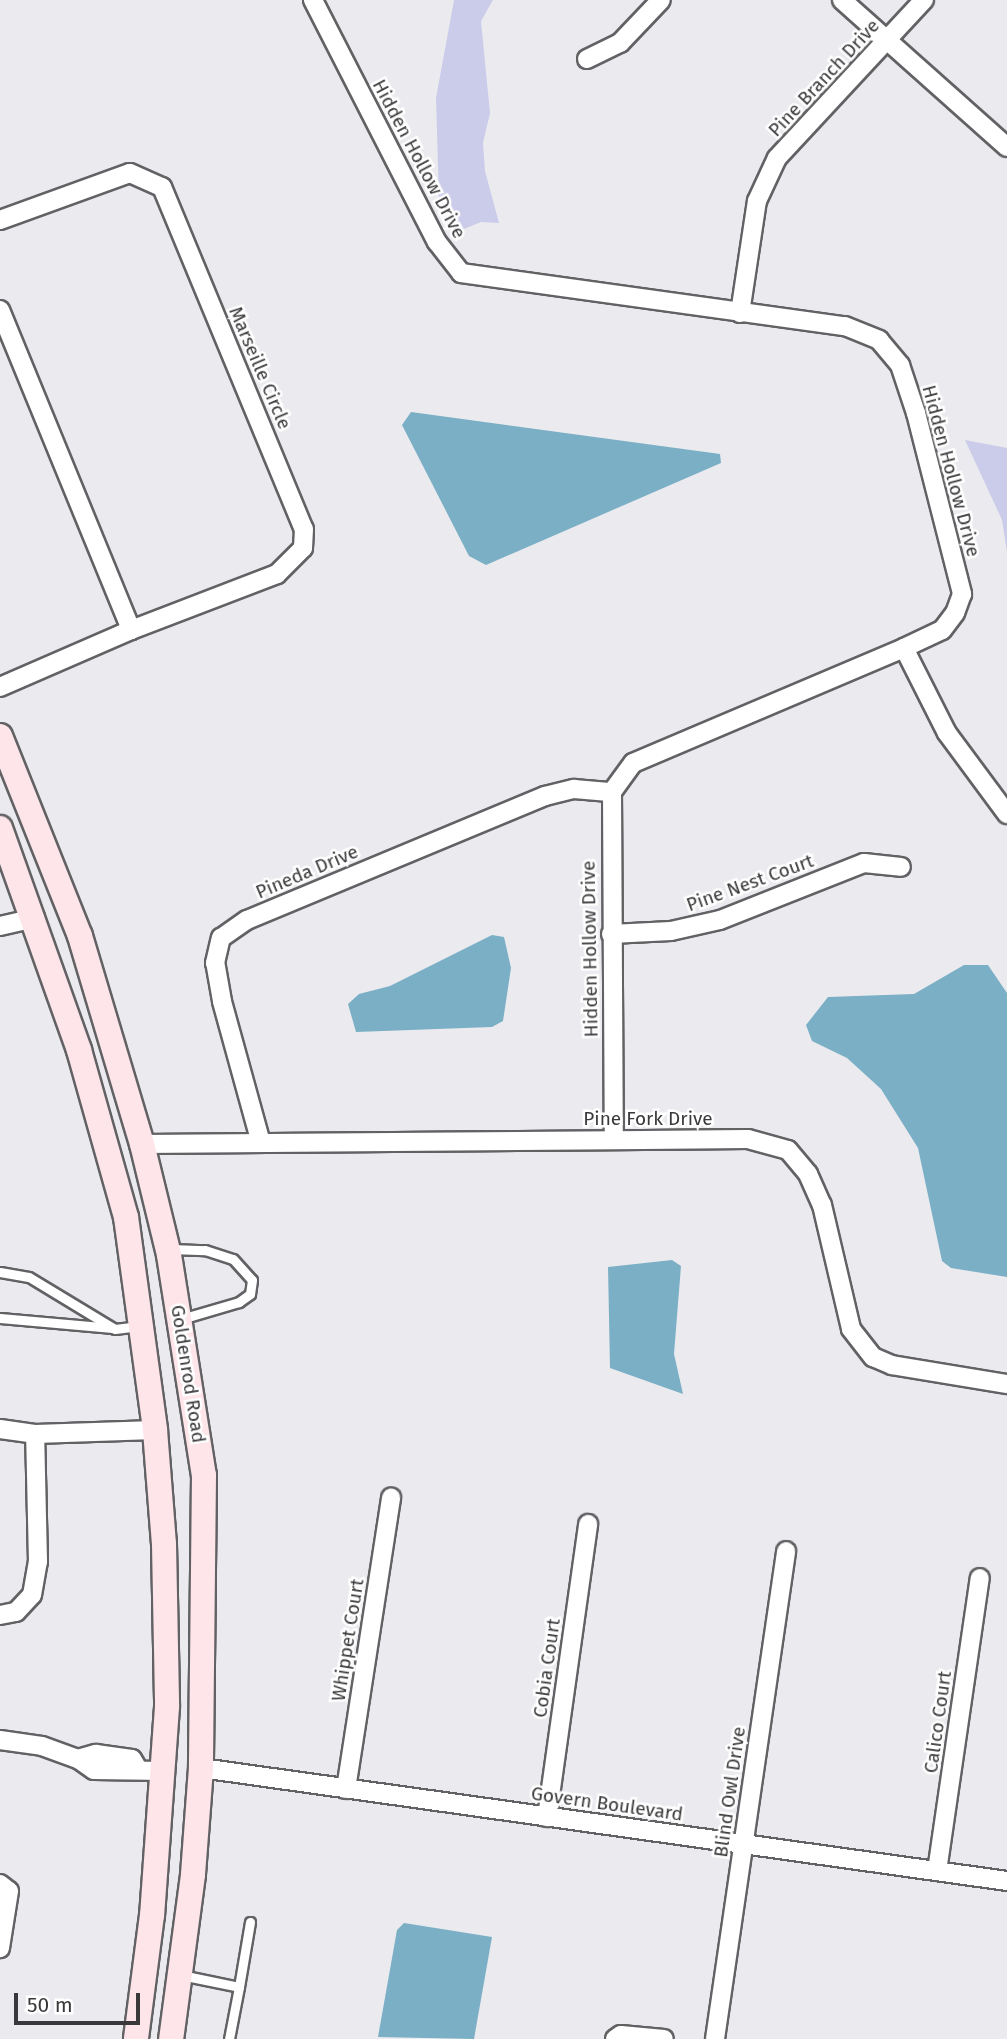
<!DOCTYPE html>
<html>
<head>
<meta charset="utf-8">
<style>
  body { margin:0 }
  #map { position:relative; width:1007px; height:2039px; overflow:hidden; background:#ebebef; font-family:"Fira Sans",sans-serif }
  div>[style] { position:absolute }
  .green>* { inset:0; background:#cacce9 }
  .water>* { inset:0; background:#7aafc5 }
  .roads { filter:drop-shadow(2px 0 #626265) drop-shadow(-2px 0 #626265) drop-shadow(0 2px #626265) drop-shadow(0 -2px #626265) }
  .lane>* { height:9px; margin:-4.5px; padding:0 4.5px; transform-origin:4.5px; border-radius:4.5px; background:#fff }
  .street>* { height:18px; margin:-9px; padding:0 9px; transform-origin:9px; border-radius:9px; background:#fff }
  .secondary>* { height:24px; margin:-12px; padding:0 12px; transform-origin:12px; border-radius:12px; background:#fde5e9 }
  span { translate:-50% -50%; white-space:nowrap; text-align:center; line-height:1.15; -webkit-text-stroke:5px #fff; paint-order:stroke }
  .street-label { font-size:19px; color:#39393b }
  .scale { position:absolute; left:14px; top:1993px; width:126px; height:32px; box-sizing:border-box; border:4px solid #39393b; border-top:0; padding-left:9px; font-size:21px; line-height:24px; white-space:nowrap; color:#39393b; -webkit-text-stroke:5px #fff; paint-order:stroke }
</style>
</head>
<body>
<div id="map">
  <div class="green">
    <i style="clip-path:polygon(454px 0,493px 0,481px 21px,490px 113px,483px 143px,485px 171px,499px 223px,481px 222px,459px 231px,439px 199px,436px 98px)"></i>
    <i style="clip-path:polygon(965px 440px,1007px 448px,1007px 552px,1002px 520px)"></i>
  </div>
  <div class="water">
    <i style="clip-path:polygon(411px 412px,720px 454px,721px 463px,486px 565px,469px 556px,402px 425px)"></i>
    <i style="clip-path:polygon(492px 935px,504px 937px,511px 968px,503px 1021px,492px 1027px,356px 1032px,348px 1004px,359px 994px,390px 986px)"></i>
    <i style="clip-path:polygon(964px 965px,988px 965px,1007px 993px,1007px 1277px,951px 1268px,942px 1261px,918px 1148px,881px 1089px,847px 1058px,812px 1041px,806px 1025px,828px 997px,914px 994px)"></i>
    <i style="clip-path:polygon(672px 1260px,681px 1266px,674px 1354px,683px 1394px,610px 1368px,608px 1267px)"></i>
    <i style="clip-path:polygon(404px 1923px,492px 1937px,474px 2039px,378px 2037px,397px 1930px)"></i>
  </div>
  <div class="roads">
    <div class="lane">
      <i style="left:170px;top:1249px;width:35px;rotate:2deg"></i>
      <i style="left:205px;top:1250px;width:29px;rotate:18deg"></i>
      <i style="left:233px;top:1259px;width:28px;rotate:48deg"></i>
      <i style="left:252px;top:1280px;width:14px;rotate:98deg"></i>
      <i style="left:250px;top:1294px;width:14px;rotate:144deg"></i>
      <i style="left:239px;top:1302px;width:60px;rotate:163.7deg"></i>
      <i style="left:0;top:1272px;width:29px;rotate:10deg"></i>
      <i style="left:29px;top:1277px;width:100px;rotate:31.2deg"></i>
      <i style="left:115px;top:1329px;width:24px;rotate:-7deg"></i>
      <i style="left:0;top:1318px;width:113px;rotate:5.1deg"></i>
      <i style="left:181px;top:1975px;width:59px;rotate:11.7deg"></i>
      <i style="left:239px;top:1987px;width:66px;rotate:-80.4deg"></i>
      <i style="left:229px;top:2039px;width:53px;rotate:-79.1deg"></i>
    </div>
    <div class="street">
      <i style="left:313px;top:0;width:272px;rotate:62.9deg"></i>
      <i style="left:437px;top:242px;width:39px;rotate:52deg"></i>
      <i style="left:461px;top:273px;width:388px;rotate:7.9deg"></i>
      <i style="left:845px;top:326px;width:37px;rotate:22deg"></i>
      <i style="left:879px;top:340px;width:33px;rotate:50deg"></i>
      <i style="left:900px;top:365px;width:51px;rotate:71.6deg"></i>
      <i style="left:916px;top:413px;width:187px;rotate:75.7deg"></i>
      <i style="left:962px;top:594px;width:20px;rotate:110deg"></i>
      <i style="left:955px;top:613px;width:21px;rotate:127deg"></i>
      <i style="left:942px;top:630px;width:42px;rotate:154.7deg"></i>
      <i style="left:904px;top:648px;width:294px;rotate:157deg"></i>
      <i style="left:633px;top:763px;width:36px;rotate:126deg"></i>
      <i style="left:612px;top:792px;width:347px;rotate:89.7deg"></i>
      <i style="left:842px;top:0;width:221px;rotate:41.7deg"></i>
      <i style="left:587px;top:59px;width:37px;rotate:-26deg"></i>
      <i style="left:620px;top:43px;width:59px;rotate:-46.4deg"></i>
      <i style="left:0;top:220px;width:138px;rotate:-19.9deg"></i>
      <i style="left:130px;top:173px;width:35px;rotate:24deg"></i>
      <i style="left:162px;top:187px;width:370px;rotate:67.5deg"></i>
      <i style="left:304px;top:529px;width:19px;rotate:93deg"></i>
      <i style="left:303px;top:548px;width:37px;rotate:135deg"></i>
      <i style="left:277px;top:574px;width:156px;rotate:159deg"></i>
      <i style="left:131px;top:630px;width:143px;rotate:156.5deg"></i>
      <i style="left:0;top:310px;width:346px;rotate:67.7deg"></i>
      <i style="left:740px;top:313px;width:113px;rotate:-81.4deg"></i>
      <i style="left:757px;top:201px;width:47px;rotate:-65.1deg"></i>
      <i style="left:777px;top:158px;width:216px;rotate:-47.1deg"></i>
      <i style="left:904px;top:648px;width:95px;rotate:63.2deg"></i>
      <i style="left:947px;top:733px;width:101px;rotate:53.5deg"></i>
      <i style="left:0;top:926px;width:36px;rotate:-13deg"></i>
      <i style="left:611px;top:934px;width:60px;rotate:-2.9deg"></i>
      <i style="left:671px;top:931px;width:50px;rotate:-12.7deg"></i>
      <i style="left:720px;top:920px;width:155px;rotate:-21.6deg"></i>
      <i style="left:864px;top:863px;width:37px;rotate:6deg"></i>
      <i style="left:261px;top:1143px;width:147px;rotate:-105.4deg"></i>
      <i style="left:222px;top:1001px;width:39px;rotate:-100deg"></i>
      <i style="left:215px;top:963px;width:26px;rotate:-77deg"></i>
      <i style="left:221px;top:938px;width:32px;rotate:-35deg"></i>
      <i style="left:247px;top:920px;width:323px;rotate:-22.6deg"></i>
      <i style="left:545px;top:796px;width:30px;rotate:-14deg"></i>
      <i style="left:574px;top:789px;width:38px;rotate:5deg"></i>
      <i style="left:142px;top:1144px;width:606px;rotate:-0.47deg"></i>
      <i style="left:748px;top:1139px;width:41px;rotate:15.4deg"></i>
      <i style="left:788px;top:1150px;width:31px;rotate:50deg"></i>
      <i style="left:808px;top:1174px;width:34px;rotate:66deg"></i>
      <i style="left:822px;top:1205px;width:127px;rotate:76.8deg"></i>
      <i style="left:851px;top:1329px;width:36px;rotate:52deg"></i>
      <i style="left:873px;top:1357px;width:21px;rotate:23deg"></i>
      <i style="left:892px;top:1365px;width:117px;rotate:9.4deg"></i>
      <i style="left:0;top:1429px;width:35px;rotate:8deg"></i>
      <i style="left:35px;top:1434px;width:120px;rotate:-1.9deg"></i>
      <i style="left:0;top:1615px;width:16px;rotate:-11deg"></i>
      <i style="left:16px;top:1612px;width:23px;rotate:-47deg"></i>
      <i style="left:32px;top:1595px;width:34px;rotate:-80deg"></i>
      <i style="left:38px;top:1562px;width:128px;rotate:-91.3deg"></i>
      <i style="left:0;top:1740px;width:42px;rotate:8.1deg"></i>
      <i style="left:42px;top:1746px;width:38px;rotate:20deg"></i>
      <i style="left:78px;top:1759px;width:19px;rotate:35deg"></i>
      <i style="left:94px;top:1770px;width:70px;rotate:0.8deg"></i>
      <i style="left:78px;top:1759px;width:19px;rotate:-16deg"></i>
      <i style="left:96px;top:1754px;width:36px;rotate:8deg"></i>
      <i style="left:132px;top:1759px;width:12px;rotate:59deg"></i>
      <i style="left:201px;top:1768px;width:814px;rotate:7.98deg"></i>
      <i style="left:346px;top:1789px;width:295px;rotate:-81.2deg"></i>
      <i style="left:547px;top:1817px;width:296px;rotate:-82deg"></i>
      <i style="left:937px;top:1871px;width:296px;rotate:-81.7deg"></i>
      <i style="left:0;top:1884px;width:11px;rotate:38deg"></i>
      <i style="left:9px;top:1891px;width:58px;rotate:99deg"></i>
      <i style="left:615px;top:2039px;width:7px;rotate:-34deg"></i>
      <i style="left:621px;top:2035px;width:43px;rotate:5.3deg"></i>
      <i style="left:715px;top:2039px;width:493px;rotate:-81.7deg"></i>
    </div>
    <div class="secondary">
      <i style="left:0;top:736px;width:215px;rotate:68.2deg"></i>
      <i style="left:80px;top:936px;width:217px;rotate:73.4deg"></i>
      <i style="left:142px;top:1144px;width:114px;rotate:76.3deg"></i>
      <i style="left:169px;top:1255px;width:223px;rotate:81deg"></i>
      <i style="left:204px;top:1475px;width:293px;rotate:90.6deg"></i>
      <i style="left:201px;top:1768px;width:107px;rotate:94.3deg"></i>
      <i style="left:193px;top:1875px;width:165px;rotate:97.6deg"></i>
      <i style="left:0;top:828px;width:236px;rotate:70.4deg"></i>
      <i style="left:79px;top:1050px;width:173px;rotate:74.3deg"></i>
      <i style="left:126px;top:1217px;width:215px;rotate:82.2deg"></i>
      <i style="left:155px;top:1430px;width:114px;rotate:85.5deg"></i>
      <i style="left:164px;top:1544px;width:163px;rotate:88.9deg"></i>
      <i style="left:167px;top:1707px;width:209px;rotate:94.1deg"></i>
      <i style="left:152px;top:1915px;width:125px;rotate:97.4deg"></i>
    </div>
  </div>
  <div class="street-label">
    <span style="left:824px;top:78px;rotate:-47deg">Pine Branch Drive</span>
    <span style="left:419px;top:159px;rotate:62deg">Hidden Hollow Drive</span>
    <span style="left:260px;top:368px;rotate:67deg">Marseille Circle</span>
    <span style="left:951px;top:471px;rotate:75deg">Hidden Hollow Drive</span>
    <span style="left:307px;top:872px;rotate:-23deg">Pineda Drive</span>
    <span style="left:750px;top:883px;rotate:-20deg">Pine Nest Court</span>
    <span style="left:590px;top:949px;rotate:-91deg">Hidden Hollow Drive</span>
    <span style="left:648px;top:1119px">Pine Fork Drive</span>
    <span style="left:188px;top:1374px;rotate:81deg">Goldenrod Road</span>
    <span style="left:348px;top:1640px;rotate:-81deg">Whippet Court</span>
    <span style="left:547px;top:1668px;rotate:-82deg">Cobia Court</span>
    <span style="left:938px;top:1722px;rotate:-82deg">Calico Court</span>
    <span style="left:730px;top:1792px;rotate:-82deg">Blind Owl Drive</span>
    <span style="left:607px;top:1804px;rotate:8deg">Govern Boulevard</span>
  </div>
  <div class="scale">50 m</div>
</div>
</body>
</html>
